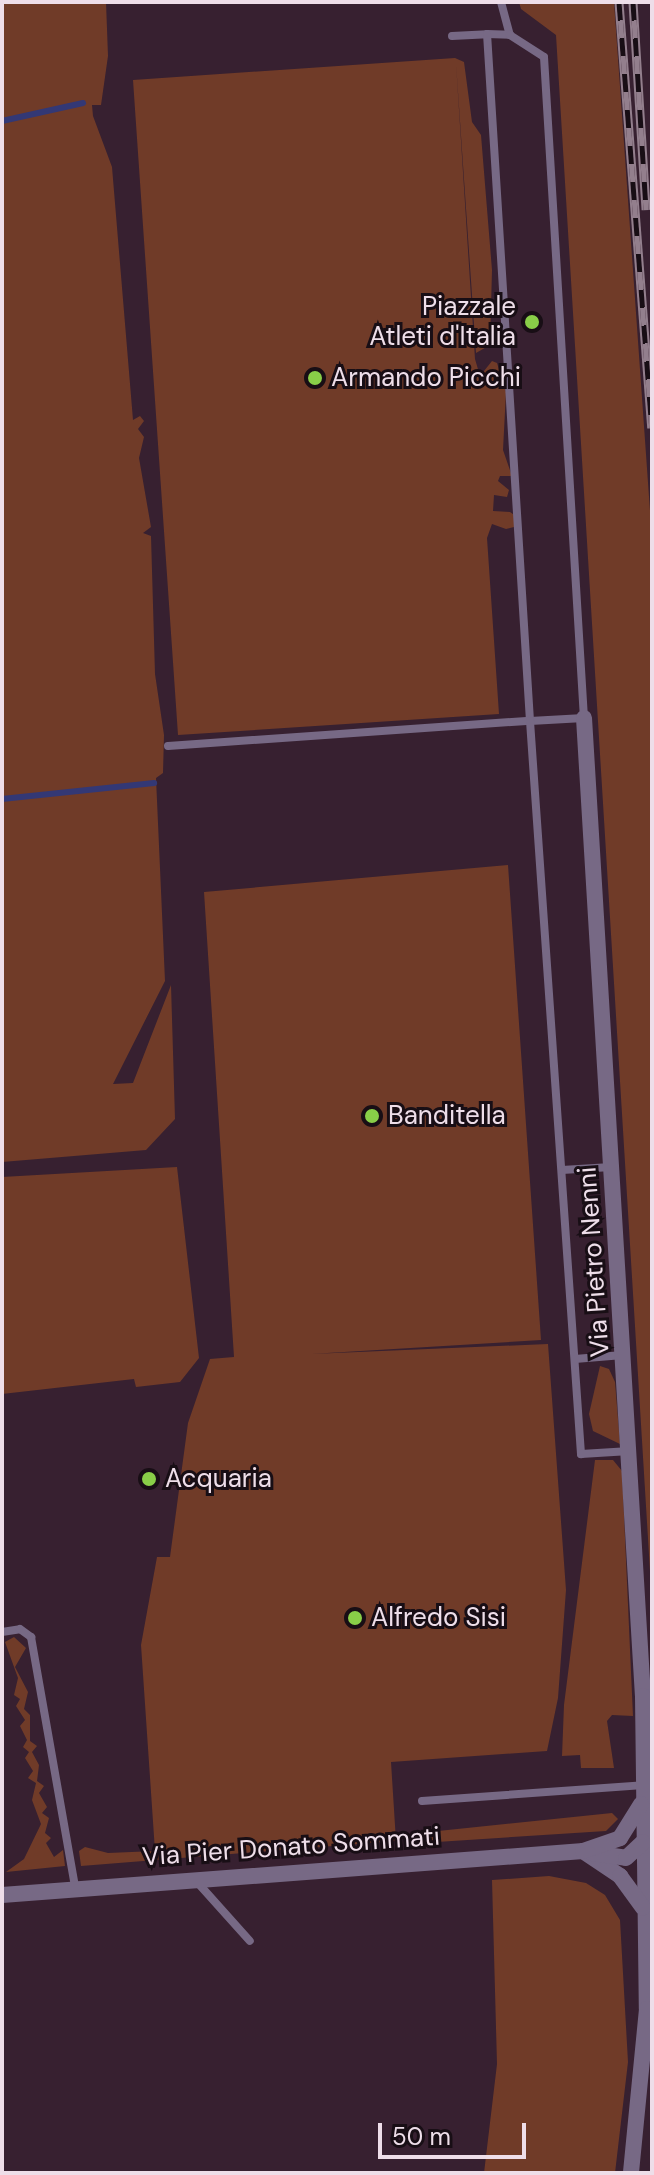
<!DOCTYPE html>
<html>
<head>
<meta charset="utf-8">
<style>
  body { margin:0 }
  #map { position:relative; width:654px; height:2175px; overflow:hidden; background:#372030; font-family:"DM Sans",sans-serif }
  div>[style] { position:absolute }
  .green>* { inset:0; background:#703b28 }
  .stream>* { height:6px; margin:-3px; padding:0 3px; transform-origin:3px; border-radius:3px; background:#333875 }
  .service>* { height:8px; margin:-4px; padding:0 4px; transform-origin:4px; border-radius:4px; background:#776985 }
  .minor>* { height:16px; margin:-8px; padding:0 8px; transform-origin:8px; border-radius:8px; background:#776985 }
  .rail>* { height:9px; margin-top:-4.5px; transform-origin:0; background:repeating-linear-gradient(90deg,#180e15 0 18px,#937f8d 0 36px); box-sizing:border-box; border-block:2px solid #937f8d }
  .dots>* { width:22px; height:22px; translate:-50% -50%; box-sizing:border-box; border:4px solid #180e15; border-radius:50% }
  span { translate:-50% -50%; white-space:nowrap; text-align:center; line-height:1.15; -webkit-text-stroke:6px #180e15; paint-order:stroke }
  .poi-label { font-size:26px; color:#eedee9 }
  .right { translate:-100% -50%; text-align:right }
  .left { translate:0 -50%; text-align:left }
  .street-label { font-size:26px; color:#eedee9 }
  .frame { position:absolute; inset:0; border:4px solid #eedee9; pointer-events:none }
  .scale { position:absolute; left:378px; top:2123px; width:148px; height:36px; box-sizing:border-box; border:4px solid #eedee9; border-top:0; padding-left:10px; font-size:24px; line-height:28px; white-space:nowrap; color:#eedee9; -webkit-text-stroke:6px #180e15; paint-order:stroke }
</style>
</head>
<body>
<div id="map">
  <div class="green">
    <i style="clip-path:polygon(2px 2px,106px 2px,108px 56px,101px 105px,92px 105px,93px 116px,112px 167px,133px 420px,140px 416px,144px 421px,138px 429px,144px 437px,139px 458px,151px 527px,143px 533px,151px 536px,155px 674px,164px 735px,163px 773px,156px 778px,165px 981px,113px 1084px,133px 1083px,171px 985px,175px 1119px,146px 1150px,2px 1162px)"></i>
    <i style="clip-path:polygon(519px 2px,614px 2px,652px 539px,652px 1604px,556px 35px,521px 9px)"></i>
    <i style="clip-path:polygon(455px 58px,464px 62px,472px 122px,481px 135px,492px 270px,490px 345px,476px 353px,456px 63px,475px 359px,480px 376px,492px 361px,497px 363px,506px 392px,503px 450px,512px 476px,500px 476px,498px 481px,509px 490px,507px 497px,494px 495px,493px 511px,510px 512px,520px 519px,518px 526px,506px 529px,492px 524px,487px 538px,499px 714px,178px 735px,133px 80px)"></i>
    <i style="clip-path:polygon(508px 865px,541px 1340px,311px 1354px,548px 1344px,566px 1590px,558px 1698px,547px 1751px,391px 1762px,396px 1841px,81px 1866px,79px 1851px,85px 1847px,108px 1853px,155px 1851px,141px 1645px,157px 1557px,170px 1557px,188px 1423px,210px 1359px,234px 1357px,204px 892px)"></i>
    <i style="clip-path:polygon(177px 1167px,199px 1358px,180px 1382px,136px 1387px,134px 1379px,2px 1394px,2px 1177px)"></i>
    <i style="clip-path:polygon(600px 1366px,609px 1369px,615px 1382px,620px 1444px,593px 1431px,589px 1414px)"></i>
    <i style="clip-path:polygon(595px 1460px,613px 1460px,622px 1471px,633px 1716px,612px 1715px,607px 1721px,614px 1768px,581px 1768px,580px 1755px,562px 1756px,564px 1705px)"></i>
    <i style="clip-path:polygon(14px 1637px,26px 1648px,15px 1667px,28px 1692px,24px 1709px,30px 1715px,30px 1741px,37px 1746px,32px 1752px,39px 1765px,37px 1781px,44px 1786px,39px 1793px,47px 1807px,42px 1813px,49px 1818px,45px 1833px,51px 1838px,46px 1843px,54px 1857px,63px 1850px,65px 1866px,6px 1872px,24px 1859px,41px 1824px,32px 1800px,36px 1783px,28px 1778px,33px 1771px,25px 1758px,29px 1752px,23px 1747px,27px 1740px,20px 1726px,25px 1720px,16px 1706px,20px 1699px,14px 1695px,18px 1678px,5px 1642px)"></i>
    <i style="clip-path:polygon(612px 1813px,618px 1819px,606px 1831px,406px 1844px,407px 1838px,419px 1833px)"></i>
    <i style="clip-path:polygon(549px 1876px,586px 1883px,605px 1895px,620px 1920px,628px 2062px,615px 2173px,484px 2173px,497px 2064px,492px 1880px)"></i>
  </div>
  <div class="stream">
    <i style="left:2px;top:121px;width:83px;rotate:-12.5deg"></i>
    <i style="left:2px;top:799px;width:153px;rotate:-6deg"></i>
  </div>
  <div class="service">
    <i style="left:501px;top:2px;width:34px;rotate:75deg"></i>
    <i style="left:452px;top:36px;width:35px;rotate:-3deg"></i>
    <i style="left:487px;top:34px;width:23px;rotate:2deg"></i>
    <i style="left:510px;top:35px;width:40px;rotate:32.9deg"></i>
    <i style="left:544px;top:57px;width:662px;rotate:86.54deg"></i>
    <i style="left:584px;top:718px;width:54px;rotate:176.8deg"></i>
    <i style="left:530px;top:721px;width:688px;rotate:-93.58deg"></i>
    <i style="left:168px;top:746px;width:363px;rotate:-4deg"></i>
    <i style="left:530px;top:721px;width:735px;rotate:86.02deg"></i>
    <i style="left:581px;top:1454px;width:49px;rotate:-3.5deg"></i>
    <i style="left:562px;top:1170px;width:49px;rotate:-3.5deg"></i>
    <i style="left:575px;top:1359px;width:48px;rotate:-4.8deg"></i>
    <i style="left:2px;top:1632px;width:18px;rotate:-9deg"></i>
    <i style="left:20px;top:1629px;width:14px;rotate:36deg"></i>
    <i style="left:31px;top:1637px;width:253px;rotate:80deg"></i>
    <i style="left:422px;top:1801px;width:222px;rotate:-4.1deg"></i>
    <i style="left:197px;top:1882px;width:79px;rotate:48.1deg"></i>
  </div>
  <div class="minor">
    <i style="left:584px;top:718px;width:980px;rotate:86.55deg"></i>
    <i style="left:643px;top:1696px;width:313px;rotate:89.3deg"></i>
    <i style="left:647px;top:2009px;width:165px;rotate:95.6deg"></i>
    <i style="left:583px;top:1851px;width:45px;rotate:34deg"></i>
    <i style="left:620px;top:1876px;width:39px;rotate:54deg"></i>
    <i style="left:592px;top:1853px;width:34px;rotate:8deg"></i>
    <i style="left:626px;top:1858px;width:23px;rotate:-43deg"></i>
    <i style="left:2px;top:1895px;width:583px;rotate:-4.33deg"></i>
    <i style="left:583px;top:1851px;width:39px;rotate:-19deg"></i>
    <i style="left:620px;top:1838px;width:40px;rotate:-58deg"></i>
  </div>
  <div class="rail">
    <i style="left:619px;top:2px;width:427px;rotate:85.6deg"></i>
    <i style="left:633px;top:2px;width:208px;rotate:86.4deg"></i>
  </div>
  <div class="dots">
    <i style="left:532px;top:322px;background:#89ce48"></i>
    <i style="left:315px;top:378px;background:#89ce48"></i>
    <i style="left:372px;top:1116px;background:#89ce48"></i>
    <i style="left:149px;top:1479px;background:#89ce48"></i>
    <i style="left:355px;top:1618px;background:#89ce48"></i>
  </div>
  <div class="poi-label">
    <span class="right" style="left:516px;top:322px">Piazzale<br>Atleti d'Italia</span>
    <span class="left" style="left:331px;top:378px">Armando Picchi</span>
    <span class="left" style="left:388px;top:1116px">Banditella</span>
    <span class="left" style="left:165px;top:1479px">Acquaria</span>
    <span class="left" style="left:371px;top:1618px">Alfredo Sisi</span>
  </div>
  <div class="street-label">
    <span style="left:594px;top:1262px;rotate:-94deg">Via Pietro Nenni</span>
    <span style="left:291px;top:1847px;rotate:-4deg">Via Pier Donato Sommati</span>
  </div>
  <div class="frame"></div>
  <div class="scale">50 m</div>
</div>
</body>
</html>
